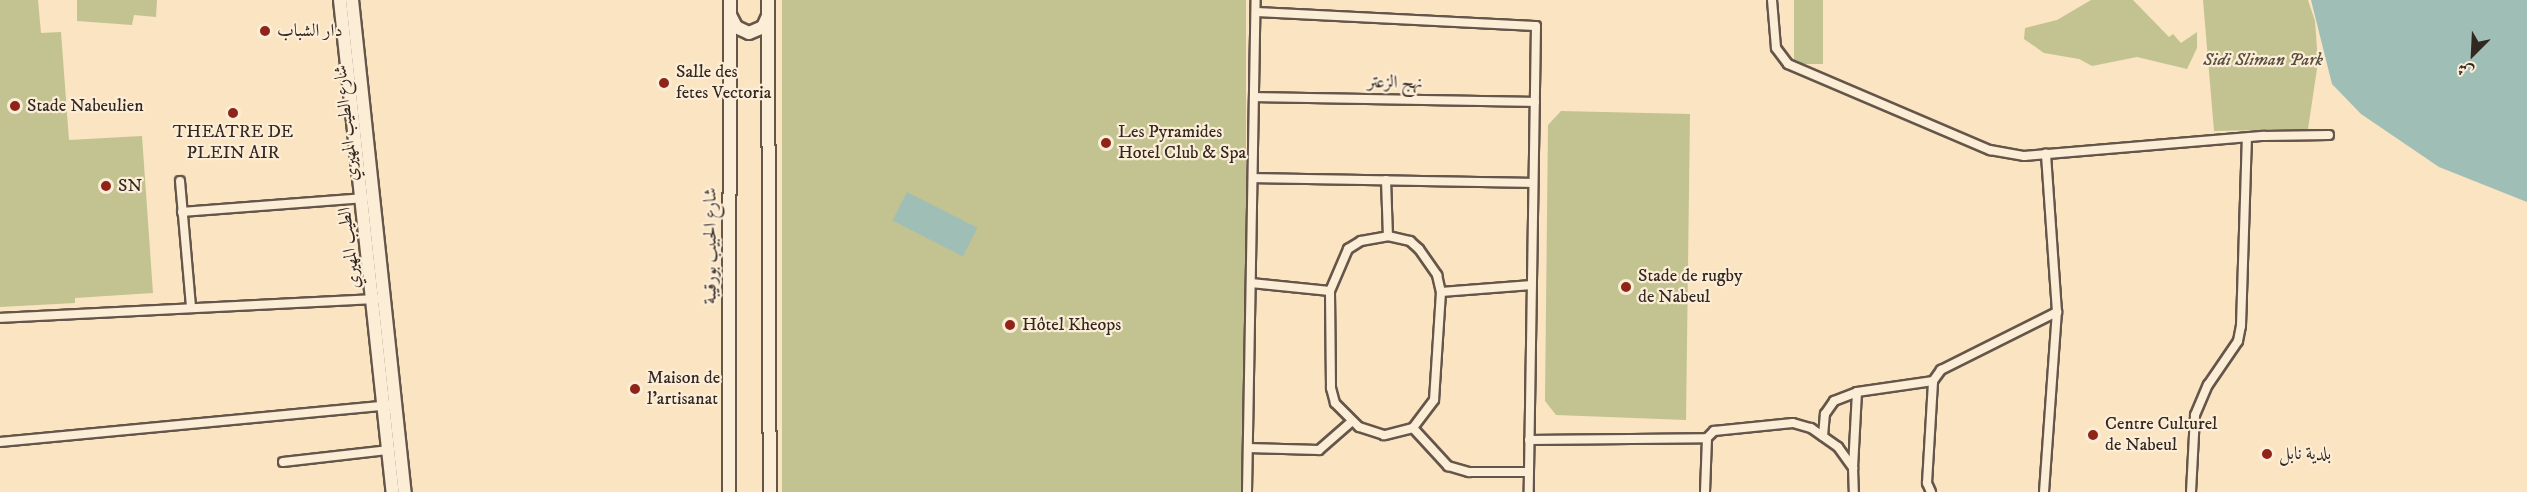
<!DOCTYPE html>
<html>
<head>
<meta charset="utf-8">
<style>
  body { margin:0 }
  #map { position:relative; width:2527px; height:492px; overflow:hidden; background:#fbe4c1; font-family:"IM FELL DW Pica",Amiri,serif }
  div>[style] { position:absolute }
  .green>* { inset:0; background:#c2c391; transform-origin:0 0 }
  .water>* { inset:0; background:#9fbeb6; transform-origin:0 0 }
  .roads { filter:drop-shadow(2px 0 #65564a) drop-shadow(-2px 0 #65564a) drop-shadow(0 2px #65564a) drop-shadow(0 -2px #65564a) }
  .street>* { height:8px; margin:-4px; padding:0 4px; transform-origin:4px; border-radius:4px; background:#fcedd7 }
  .secondary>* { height:12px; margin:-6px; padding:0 6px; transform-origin:6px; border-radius:6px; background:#fcedd7 }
  .dots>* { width:16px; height:16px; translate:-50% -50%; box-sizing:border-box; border:3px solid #fcedd7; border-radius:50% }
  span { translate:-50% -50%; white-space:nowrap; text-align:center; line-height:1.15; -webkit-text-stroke:4.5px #fcedd7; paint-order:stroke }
  .poi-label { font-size:18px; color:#332722 }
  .left { translate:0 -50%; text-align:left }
  .park-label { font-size:18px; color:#574e3e; font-style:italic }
  .street-label { font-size:18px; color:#332722 }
  .north { position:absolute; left:2443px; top:24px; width:60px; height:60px; -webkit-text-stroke:4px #fcedd7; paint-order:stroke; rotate:204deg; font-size:16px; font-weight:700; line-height:24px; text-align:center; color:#332722 }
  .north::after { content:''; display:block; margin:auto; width:21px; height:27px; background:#332722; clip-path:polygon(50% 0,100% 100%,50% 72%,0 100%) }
</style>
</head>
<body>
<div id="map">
  <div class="green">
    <i style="clip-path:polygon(0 0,38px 0,41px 33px,61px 32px,69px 140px,142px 136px,153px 293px,75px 298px,75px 303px,0 307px)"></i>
    <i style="clip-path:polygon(77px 0,157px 0,156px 17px,134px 15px,132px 25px,77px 21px)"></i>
    <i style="left:782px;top:0;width:464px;height:492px"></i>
    <i style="left:1794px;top:0;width:29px;height:64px"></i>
    <i style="clip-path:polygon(2091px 0,2133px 0,2169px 37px,2173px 34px,2181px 43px,2197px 32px,2197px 48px,2187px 69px,2137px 57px,2092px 66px,2079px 59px,2044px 53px,2024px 39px,2025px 28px,2057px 20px)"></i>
    <i style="clip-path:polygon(2203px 0,2308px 0,2315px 21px,2318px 62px,2308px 129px,2214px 131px)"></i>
    <i style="clip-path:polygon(1561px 111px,1690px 114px,1686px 420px,1556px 415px,1545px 401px,1548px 125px)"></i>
  </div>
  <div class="water">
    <i style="clip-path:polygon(2311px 0,2527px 0,2527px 202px,2439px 167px,2361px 114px,2332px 84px)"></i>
    <i style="left:907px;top:192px;width:79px;height:32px;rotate:27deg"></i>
  </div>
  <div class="roads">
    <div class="street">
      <i style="left:1772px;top:0;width:48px;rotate:85.2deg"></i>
      <i style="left:1776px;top:48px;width:20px;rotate:53deg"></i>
      <i style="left:1788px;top:64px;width:220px;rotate:23.1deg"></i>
      <i style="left:1990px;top:150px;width:35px;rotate:10deg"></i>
      <i style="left:2024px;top:156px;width:241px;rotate:-4.8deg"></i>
      <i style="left:2264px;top:136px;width:65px;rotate:-0.9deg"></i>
      <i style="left:1256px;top:12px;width:280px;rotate:2.9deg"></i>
      <i style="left:1536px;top:26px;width:466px;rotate:90.9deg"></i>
      <i style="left:1255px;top:97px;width:280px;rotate:1deg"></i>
      <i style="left:1253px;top:178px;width:280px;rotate:1deg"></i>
      <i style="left:1386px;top:180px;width:56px;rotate:88deg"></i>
      <i style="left:180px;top:181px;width:127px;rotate:85deg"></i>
      <i style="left:182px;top:212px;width:183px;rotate:-4.4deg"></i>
      <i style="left:1388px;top:236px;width:23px;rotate:13deg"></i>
      <i style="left:1410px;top:241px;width:12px;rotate:42deg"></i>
      <i style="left:1419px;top:249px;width:32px;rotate:55deg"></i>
      <i style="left:1437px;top:275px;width:17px;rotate:77deg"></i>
      <i style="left:1441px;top:292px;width:108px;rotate:93.7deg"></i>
      <i style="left:1434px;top:400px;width:35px;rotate:127deg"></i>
      <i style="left:1413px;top:428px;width:30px;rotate:166deg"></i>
      <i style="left:1384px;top:435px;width:26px;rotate:-162deg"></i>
      <i style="left:1359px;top:427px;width:34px;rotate:-135deg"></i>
      <i style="left:1335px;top:403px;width:16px;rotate:-105deg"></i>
      <i style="left:1331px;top:388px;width:97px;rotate:-90.6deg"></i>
      <i style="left:1330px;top:291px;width:46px;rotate:-66.8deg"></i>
      <i style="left:1348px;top:249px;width:15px;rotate:-32deg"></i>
      <i style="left:1361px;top:241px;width:27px;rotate:-10deg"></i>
      <i style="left:1251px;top:283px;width:79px;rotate:5.8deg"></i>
      <i style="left:1441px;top:292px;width:91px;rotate:-4.4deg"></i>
      <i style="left:0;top:318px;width:377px;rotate:-2.9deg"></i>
      <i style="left:1413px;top:428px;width:52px;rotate:47.4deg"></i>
      <i style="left:1448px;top:466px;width:22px;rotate:16deg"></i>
      <i style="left:1469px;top:472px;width:60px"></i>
      <i style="left:1823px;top:436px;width:22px;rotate:-85deg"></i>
      <i style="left:1825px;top:414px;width:16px;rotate:-55deg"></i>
      <i style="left:1834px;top:401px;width:25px;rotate:-21deg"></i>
      <i style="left:1857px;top:392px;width:77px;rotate:-8.2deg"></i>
      <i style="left:1529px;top:440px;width:178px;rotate:-0.6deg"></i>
      <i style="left:0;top:442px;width:390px;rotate:-5.4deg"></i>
      <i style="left:1248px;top:448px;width:71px;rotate:1.6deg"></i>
      <i style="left:1319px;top:450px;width:43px;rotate:-41.2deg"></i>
      <i style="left:283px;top:462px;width:107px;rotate:-6.5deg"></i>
      <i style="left:1853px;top:468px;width:76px;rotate:-87deg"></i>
      <i style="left:1247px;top:492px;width:492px;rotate:-89deg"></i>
      <i style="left:1705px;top:492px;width:54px;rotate:-87.9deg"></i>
      <i style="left:1707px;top:438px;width:10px;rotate:-45deg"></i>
      <i style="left:1714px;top:431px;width:79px;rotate:-5.8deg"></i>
      <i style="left:1793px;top:423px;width:19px;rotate:16deg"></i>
      <i style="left:1811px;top:428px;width:33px;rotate:35deg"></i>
      <i style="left:1838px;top:447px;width:26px;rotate:54deg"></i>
      <i style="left:1853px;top:468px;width:24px;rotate:88deg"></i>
      <i style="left:1931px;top:492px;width:10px;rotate:-114deg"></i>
      <i style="left:1927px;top:483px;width:102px;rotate:-86.6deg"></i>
      <i style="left:1933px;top:381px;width:14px;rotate:-54deg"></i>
      <i style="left:1941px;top:370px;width:130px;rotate:-26.6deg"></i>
      <i style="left:2044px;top:492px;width:180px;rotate:-85.9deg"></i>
      <i style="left:2057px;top:312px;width:159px;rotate:-94deg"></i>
      <i style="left:2191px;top:492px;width:77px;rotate:-87deg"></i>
      <i style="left:2195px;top:415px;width:33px;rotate:-67deg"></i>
      <i style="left:2208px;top:385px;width:53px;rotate:-55.7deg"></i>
      <i style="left:2238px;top:341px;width:15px;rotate:-79deg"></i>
      <i style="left:2241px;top:326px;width:188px;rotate:-88.2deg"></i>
    </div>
    <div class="secondary">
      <i style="left:340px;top:0;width:495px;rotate:83.9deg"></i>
      <i style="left:352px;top:0;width:495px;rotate:83.9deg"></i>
      <i style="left:768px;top:0;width:492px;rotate:89.8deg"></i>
      <i style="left:730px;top:15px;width:13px;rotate:63deg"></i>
      <i style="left:736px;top:27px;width:14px;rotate:25deg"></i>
      <i style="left:749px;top:33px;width:15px;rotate:-23deg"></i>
      <i style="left:763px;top:27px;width:10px;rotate:-66deg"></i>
      <i style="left:729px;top:492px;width:492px;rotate:-89.9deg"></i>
    </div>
  </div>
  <div class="dots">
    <i style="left:265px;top:31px;background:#8f2418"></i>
    <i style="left:664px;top:83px;background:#8f2418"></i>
    <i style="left:15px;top:106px;background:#8f2418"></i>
    <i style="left:233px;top:113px;background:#8f2418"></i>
    <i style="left:1106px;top:143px;background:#8f2418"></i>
    <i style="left:106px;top:186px;background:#8f2418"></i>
    <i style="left:1626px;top:287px;background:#8f2418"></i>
    <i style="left:1010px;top:325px;background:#8f2418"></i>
    <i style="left:635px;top:389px;background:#8f2418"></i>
    <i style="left:2093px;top:435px;background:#8f2418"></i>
    <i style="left:2267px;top:454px;background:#8f2418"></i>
  </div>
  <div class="poi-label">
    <span class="left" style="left:277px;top:31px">دار الشباب</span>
    <span class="left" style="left:676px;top:83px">Salle des<br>fetes Vectoria</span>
    <span class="left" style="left:27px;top:106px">Stade Nabeulien</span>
    <span style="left:233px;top:143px">THEATRE DE<br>PLEIN AIR</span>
    <span class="left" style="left:1118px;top:143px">Les Pyramides<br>Hotel Club &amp; Spa</span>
    <span class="left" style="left:118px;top:186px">SN</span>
    <span class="left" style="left:1638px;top:287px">Stade de rugby<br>de Nabeul</span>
    <span class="left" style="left:1022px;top:325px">Hôtel Kheops</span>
    <span class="left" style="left:647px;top:389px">Maison de<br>l'artisanat</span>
    <span class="left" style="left:2105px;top:435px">Centre Culturel<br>de Nabeul</span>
    <span class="left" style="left:2279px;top:454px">بلدية نابل</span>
  </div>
  <div class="park-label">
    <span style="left:2263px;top:60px">Sidi Sliman Park</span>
  </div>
  <div class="street-label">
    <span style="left:1395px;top:83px;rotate:1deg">نهج الزعتر</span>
    <span style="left:347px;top:123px;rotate:-96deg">شارع الطيب المهيري</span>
    <span style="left:711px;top:246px;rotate:-90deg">شارع الحبيب بورقيبة</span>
    <span style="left:350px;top:248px;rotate:-97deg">الطيب المهيري</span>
  </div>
  <div class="north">ش</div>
</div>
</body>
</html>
